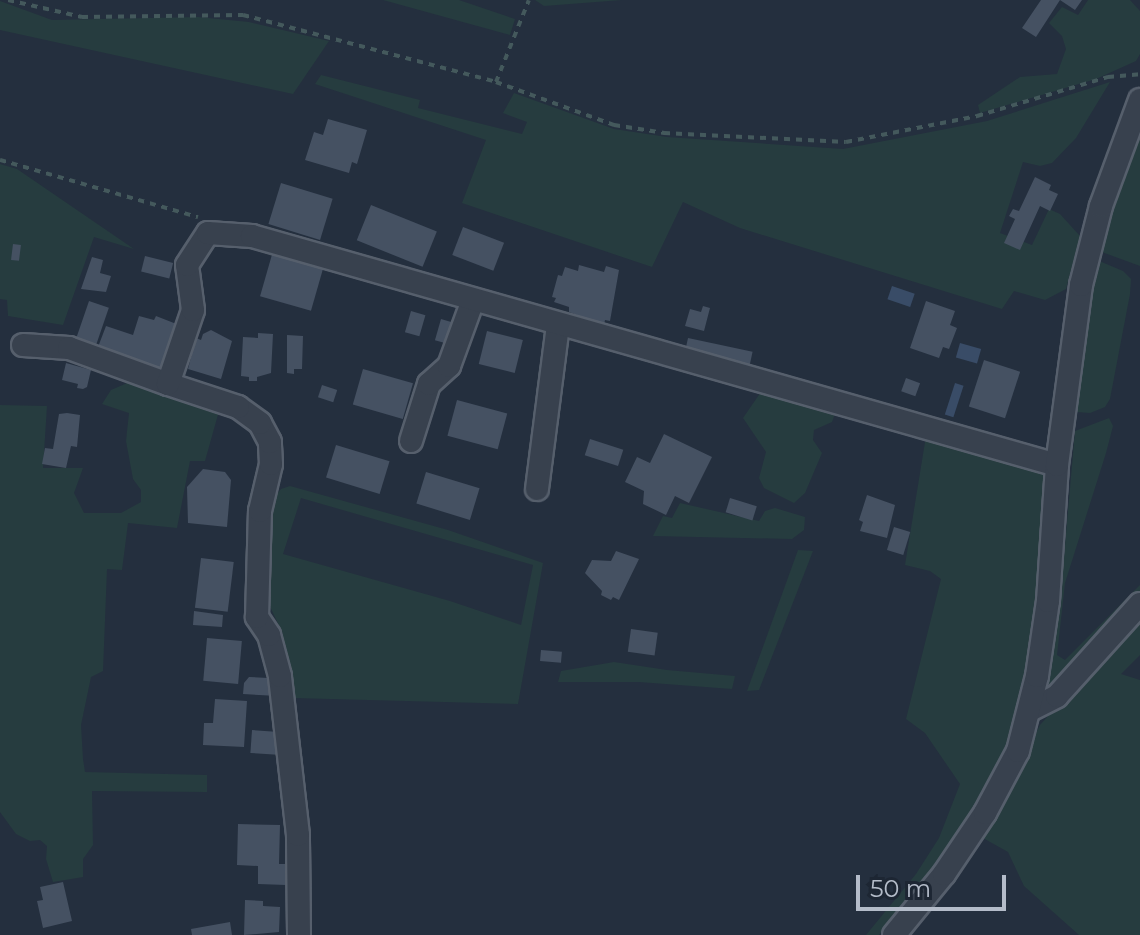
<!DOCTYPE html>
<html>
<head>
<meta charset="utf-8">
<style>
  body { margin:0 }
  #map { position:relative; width:1140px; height:935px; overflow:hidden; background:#242f3e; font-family:Montserrat,sans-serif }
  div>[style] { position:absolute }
  .green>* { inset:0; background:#263c3f }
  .water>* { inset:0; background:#394c67; transform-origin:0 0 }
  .building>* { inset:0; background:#455162; transform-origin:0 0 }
  .path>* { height:4px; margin-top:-2px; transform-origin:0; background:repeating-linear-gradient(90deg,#44595c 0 6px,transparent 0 12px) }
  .roads { filter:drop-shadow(2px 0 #565f6c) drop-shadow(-2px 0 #565f6c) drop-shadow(0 2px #565f6c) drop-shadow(0 -2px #565f6c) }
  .minor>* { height:22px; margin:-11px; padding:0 11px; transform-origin:11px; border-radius:11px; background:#38414e }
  span { translate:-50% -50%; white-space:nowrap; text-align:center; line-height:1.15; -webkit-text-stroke:7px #1d2633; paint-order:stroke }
  .scale { position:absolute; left:856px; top:875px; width:150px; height:36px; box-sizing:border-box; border:4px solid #b4bcc9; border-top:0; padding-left:10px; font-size:24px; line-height:28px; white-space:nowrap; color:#b4bcc9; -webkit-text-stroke:6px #1d2633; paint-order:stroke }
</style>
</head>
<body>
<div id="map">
  <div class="green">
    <i style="clip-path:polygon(383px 0,459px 0,515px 19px,510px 35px)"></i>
    <i style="clip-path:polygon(535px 0,622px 0,544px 6px)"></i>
    <i style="clip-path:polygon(1088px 0,1130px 0,1140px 11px,1140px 54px,1136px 61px,1096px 79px,980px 113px,978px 105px,1020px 77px,1057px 74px,1066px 49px,1062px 36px,1049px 23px,1062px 7px,1078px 15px)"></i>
    <i style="clip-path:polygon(0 1px,52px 20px,198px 17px,249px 22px,329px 41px,293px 94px,0 30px)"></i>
    <i style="clip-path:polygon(321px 75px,420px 100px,418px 108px,522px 134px,527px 122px,503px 113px,514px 93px,614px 129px,667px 137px,843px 149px,987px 121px,1110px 82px,1076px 138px,1052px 163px,1040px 166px,1023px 162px,1000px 233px,1032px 245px,1049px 209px,1060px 214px,1080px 236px,1066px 289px,1045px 300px,1014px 291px,1002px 309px,740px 228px,683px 202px,652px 267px,462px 203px,486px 140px,315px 84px)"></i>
    <i style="clip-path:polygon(1140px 126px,1140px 266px,1099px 251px)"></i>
    <i style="clip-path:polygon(0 164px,17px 169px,134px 249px,94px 237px,63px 325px,8px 316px,7px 300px,0 299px)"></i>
    <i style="clip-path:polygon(1097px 260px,1123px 271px,1131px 279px,1130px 294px,1110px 399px,1105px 407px,1090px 413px,1077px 412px,1086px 316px)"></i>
    <i style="clip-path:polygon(134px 380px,219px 411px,205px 461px,190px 461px,177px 528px,128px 523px,122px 570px,107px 569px,103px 671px,91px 677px,81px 725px,83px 759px,85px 772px,207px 775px,207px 792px,92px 791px,93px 845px,83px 859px,83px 877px,53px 882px,46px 859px,47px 846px,40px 840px,30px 841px,16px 834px,0 812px,0 405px,47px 406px,43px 468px,83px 468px,74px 493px,84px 513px,121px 513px,141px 502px,141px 490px,133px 479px,126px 441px,129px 413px,102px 404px,111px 390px)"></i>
    <i style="clip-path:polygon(763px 389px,837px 408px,832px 422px,814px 430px,813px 440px,822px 453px,805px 493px,794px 503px,764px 488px,759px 478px,766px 452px,743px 418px)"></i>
    <i style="clip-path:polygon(1109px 418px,1113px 426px,1106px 453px,1065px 583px,1057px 655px,1065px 660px,1140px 585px,1140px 595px,1051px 690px,1046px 691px,1063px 568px,1075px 431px)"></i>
    <i style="clip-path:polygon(926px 436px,1032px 466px,1042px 473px,1046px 482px,1029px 676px,1021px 713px,1005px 754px,980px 801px,950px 845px,879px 935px,866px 935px,916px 874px,939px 838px,960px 784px,925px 733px,906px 719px,941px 579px,930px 571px,905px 565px)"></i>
    <i style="clip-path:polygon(evenodd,290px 486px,448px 530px,543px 563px,518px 704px,293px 698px,282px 632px,266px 598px,265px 552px,273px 499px,281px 489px,290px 486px,301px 498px,533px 565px,521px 625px,450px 601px,283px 554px,301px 498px)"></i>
    <i style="clip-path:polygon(680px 503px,759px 521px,765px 511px,775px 508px,805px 517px,804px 530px,792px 539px,653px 536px,663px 516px,672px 518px)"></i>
    <i style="clip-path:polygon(798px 550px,813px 551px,759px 690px,747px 691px)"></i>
    <i style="clip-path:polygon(1140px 613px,1140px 655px,1121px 674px,1140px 680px,1140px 935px,1079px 935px,1024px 886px,1008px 852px,983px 838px,1040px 725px)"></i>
    <i style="clip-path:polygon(614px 662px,667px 670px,735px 676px,732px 689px,639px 682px,558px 682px,561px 671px)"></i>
  </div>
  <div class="water">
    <i style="left:892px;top:286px;width:24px;height:14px;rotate:19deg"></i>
    <i style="left:960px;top:343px;width:22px;height:15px;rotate:16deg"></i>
    <i style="left:955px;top:383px;width:9px;height:33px;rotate:18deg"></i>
  </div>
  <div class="building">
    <i style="clip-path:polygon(1041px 0,1082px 0,1075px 10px,1060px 0,1036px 37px,1022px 28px)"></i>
    <i style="clip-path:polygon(328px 119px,367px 130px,357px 164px,352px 162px,349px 173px,305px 160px,314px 132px,323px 135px)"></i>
    <i style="clip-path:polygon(1035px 177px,1051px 185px,1049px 190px,1058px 194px,1050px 211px,1040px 206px,1020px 250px,1004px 243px,1015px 219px,1009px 216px,1013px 209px,1019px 211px)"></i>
    <i style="left:281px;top:183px;width:54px;height:43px;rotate:17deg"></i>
    <i style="left:371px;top:205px;width:71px;height:38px;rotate:22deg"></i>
    <i style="left:463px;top:227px;width:44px;height:30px;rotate:21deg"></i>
    <i style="left:13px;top:244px;width:8px;height:16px;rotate:7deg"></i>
    <i style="left:273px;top:251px;width:53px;height:47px;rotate:16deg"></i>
    <i style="left:145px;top:256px;width:29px;height:16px;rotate:14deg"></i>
    <i style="clip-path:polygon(92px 257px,103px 260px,100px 273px,111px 276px,106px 292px,81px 289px)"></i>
    <i style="clip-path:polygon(579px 265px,604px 272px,606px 266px,619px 270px,610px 321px,605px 320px,604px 325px,569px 312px,569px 307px,554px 302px,556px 298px,552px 297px,558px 275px,562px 276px,565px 267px,578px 271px)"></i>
    <i style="left:89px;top:301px;width:21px;height:39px;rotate:19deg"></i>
    <i style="clip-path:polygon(926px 301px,955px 311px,950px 325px,957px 328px,949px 349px,943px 347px,939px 358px,910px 348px)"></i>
    <i style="clip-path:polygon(703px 306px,710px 308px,704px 331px,685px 326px,690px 309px,701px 312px)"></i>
    <i style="left:411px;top:311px;width:15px;height:22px;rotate:16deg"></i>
    <i style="clip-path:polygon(139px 316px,154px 320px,156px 316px,179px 325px,159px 374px,126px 364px,128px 356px,98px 347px,106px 326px,133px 335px)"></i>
    <i style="left:441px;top:319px;width:15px;height:22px;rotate:16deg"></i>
    <i style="clip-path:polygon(211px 330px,232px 341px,221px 379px,188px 369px,196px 338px,201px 340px,203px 334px)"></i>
    <i style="left:487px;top:331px;width:37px;height:34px;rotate:14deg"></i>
    <i style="clip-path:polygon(258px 333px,273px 334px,271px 373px,257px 377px,257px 381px,249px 381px,249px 377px,241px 376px,243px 337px,258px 338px)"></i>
    <i style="clip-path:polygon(287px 335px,303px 336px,302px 369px,294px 369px,294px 374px,287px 373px)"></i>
    <i style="left:688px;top:338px;width:66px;height:19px;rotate:12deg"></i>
    <i style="left:984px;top:360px;width:38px;height:49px;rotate:18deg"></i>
    <i style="clip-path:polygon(66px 363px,91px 370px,87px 387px,83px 389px,77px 388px,78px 384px,62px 380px)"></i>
    <i style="left:363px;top:369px;width:52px;height:37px;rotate:16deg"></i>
    <i style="left:906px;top:378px;width:15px;height:14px;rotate:20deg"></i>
    <i style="left:322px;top:385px;width:16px;height:13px;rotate:18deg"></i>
    <i style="left:457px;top:400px;width:52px;height:37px;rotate:15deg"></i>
    <i style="clip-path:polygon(67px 413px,80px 415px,77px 447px,71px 446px,66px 468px,42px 464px,45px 448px,53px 449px,59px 414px)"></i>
    <i style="clip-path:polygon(664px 434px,712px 457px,689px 503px,675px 496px,666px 515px,643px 504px,644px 491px,625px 482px,637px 457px,650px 463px)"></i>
    <i style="left:590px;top:439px;width:35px;height:17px;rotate:18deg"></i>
    <i style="left:336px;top:445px;width:56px;height:34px;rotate:17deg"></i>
    <i style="clip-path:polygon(203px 469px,225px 472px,231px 480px,227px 527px,188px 523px,187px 487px)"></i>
    <i style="left:426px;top:472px;width:56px;height:33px;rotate:17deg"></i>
    <i style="clip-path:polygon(867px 495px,895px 505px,887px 538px,860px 531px,863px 522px,859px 520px)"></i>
    <i style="left:730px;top:498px;width:28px;height:15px;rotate:17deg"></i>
    <i style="left:894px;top:527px;width:17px;height:24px;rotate:17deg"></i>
    <i style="clip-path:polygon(616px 551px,639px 559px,619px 600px,613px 597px,611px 600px,601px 595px,602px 591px,585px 573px,592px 560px,611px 561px)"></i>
    <i style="left:201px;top:558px;width:33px;height:50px;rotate:7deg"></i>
    <i style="clip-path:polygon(194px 611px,223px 615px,222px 627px,193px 625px)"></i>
    <i style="left:631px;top:629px;width:27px;height:23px;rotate:8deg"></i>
    <i style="left:207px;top:638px;width:35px;height:43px;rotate:5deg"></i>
    <i style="left:541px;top:650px;width:21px;height:11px;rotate:5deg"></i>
    <i style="clip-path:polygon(268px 671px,278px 696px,243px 694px,244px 683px,249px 677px,268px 678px)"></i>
    <i style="clip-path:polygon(215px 699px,247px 701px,244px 747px,203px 745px,204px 723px,213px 723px)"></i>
    <i style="left:252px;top:730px;width:27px;height:23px;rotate:4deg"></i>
    <i style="clip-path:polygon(238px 824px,280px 825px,279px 864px,287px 864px,286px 885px,258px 884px,258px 866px,237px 865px)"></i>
    <i style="clip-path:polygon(63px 882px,72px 921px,43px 928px,37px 901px,43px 900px,40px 887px)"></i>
    <i style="clip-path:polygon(245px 900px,263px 901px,263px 906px,280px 907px,279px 932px,244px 935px)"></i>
    <i style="clip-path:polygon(230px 922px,232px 935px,192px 935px,191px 929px)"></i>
  </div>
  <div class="path">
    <i style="left:8px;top:0;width:76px;rotate:12.9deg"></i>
    <i style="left:82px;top:17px;width:161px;rotate:-0.7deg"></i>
    <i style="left:243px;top:15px;width:262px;rotate:14.8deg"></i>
    <i style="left:496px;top:82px;width:126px;rotate:20deg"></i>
    <i style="left:614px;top:125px;width:51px;rotate:9.1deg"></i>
    <i style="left:664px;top:133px;width:182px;rotate:2.8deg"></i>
    <i style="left:846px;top:142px;width:134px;rotate:-11.2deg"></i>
    <i style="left:977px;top:116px;width:137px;rotate:-16.6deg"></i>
    <i style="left:1108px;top:77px;width:32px;rotate:-5deg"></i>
    <i style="left:496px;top:82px;width:88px;rotate:-68.1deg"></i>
    <i style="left:0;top:160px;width:206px;rotate:16.1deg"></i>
  </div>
  <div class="roads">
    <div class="minor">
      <i style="left:23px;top:345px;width:46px;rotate:3.7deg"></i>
      <i style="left:69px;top:348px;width:105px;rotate:20deg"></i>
      <i style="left:411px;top:441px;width:60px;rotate:-72.5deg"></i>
      <i style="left:429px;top:384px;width:27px;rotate:-42deg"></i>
      <i style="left:449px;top:366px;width:70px;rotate:-70deg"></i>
      <i style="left:537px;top:489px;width:166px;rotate:-82.7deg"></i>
      <i style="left:1030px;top:710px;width:30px;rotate:-27deg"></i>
      <i style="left:1057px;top:696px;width:124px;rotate:-47.9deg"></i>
      <i style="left:299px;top:935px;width:100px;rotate:-90.6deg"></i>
      <i style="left:298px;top:835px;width:160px;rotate:-96.5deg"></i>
      <i style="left:280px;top:676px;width:42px;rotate:-105deg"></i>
      <i style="left:269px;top:635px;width:22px;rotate:-124deg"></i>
      <i style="left:257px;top:617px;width:106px;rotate:-88.4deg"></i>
      <i style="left:260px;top:511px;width:48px;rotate:-76.8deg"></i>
      <i style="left:271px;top:464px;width:22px;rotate:-93deg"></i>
      <i style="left:270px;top:442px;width:21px;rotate:-118deg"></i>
      <i style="left:260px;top:423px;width:27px;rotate:-144deg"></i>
      <i style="left:238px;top:407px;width:74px;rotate:-161.8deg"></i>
      <i style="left:168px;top:384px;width:78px;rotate:-71.3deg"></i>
      <i style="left:193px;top:310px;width:45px;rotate:-97.6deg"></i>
      <i style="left:187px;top:265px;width:38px;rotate:-57deg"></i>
      <i style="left:208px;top:233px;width:44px;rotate:3.9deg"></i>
      <i style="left:252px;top:236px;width:837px;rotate:15.88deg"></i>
      <i style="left:894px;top:935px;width:79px;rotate:-50.7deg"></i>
      <i style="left:944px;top:874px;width:73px;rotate:-56.1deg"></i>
      <i style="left:985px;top:813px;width:70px;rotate:-62deg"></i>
      <i style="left:1018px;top:751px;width:77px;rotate:-75.8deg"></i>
      <i style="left:1037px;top:676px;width:76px;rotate:-81.7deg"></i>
      <i style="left:1048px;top:601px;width:136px;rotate:-86.2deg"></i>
      <i style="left:1057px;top:465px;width:182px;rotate:-82.4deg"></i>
      <i style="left:1081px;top:285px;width:81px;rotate:-75.8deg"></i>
      <i style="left:1101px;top:206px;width:113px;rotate:-69.8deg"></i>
    </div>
  </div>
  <div class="scale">50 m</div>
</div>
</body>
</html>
